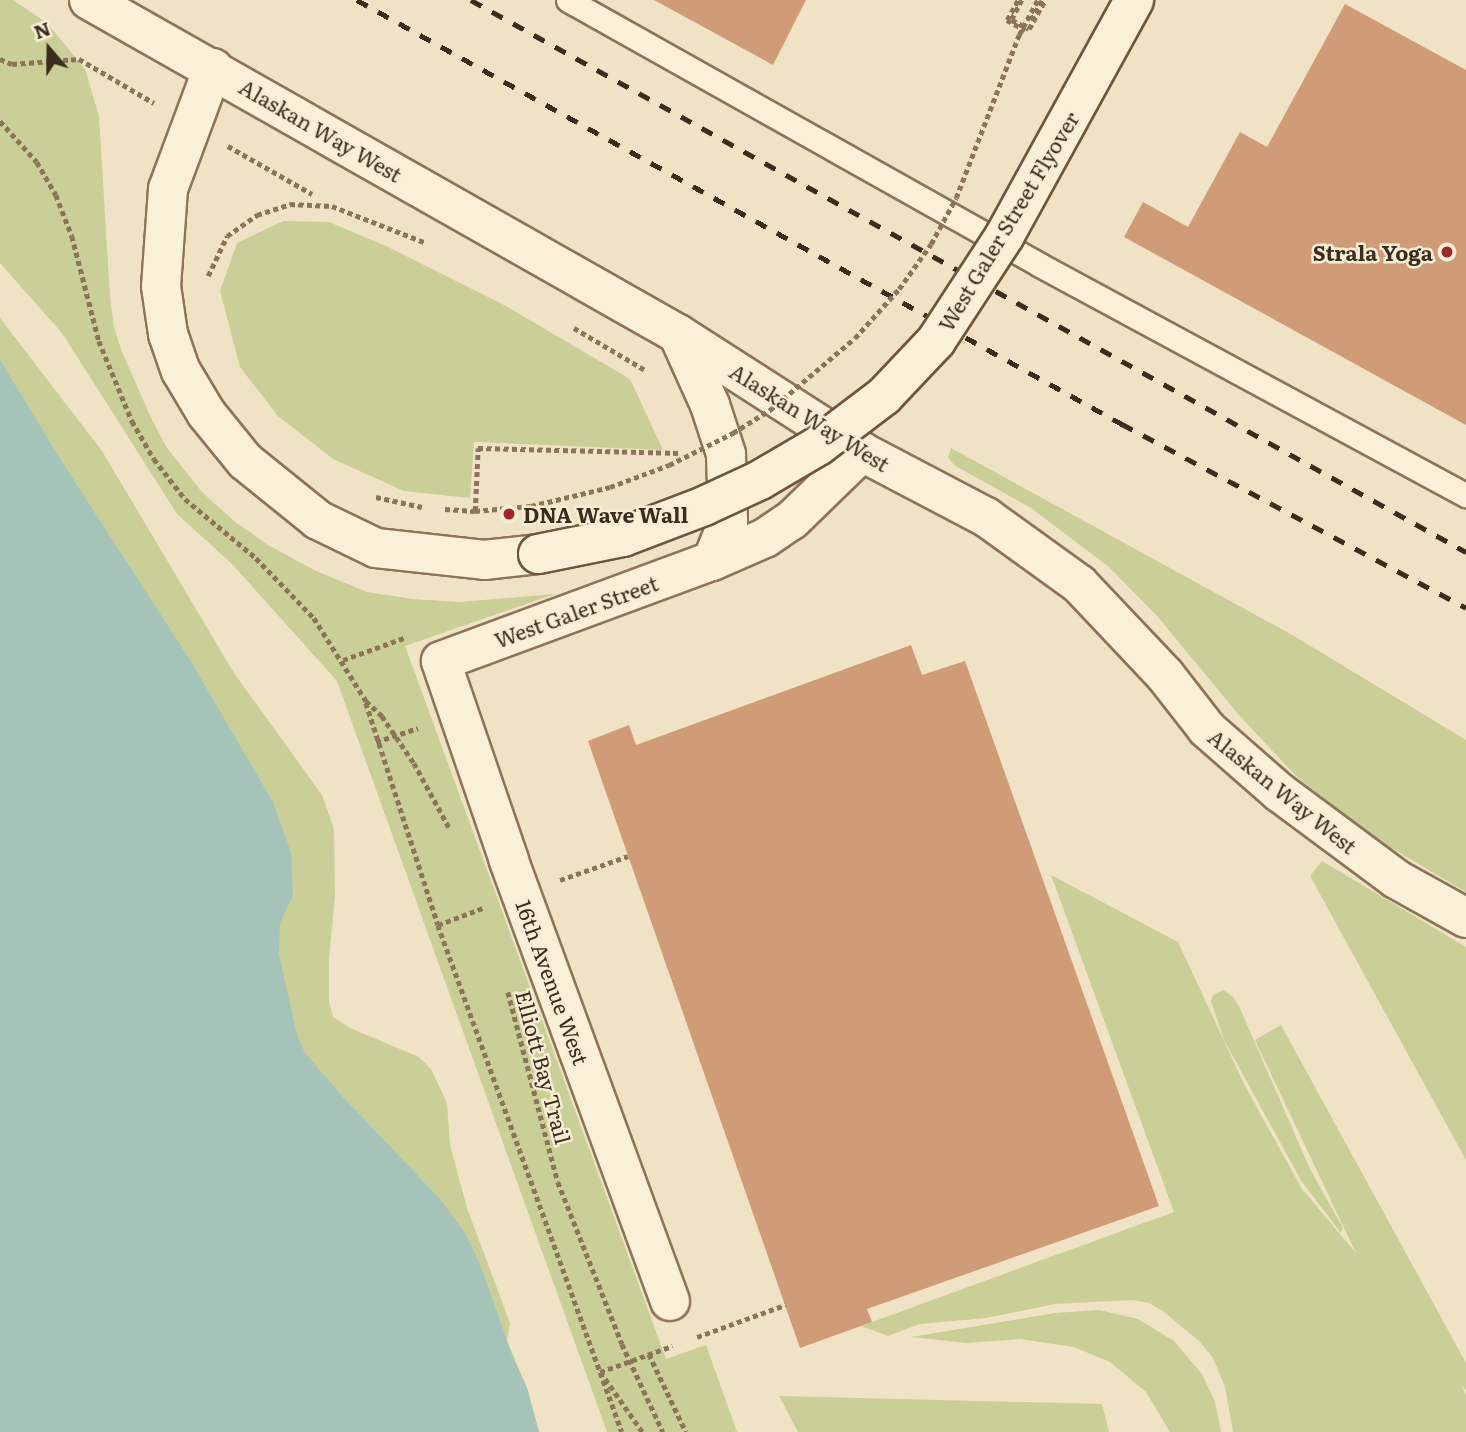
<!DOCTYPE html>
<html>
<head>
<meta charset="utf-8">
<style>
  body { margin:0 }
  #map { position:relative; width:1466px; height:1432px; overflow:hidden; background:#f0e2c4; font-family:Literata,serif }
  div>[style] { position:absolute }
  .green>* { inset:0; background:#c9cf97 }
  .water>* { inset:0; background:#a6c3ba }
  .building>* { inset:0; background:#d09c78 }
  .path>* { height:4.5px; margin-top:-2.25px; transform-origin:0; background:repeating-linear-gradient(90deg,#8c7459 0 5px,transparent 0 8.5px) }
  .roads { filter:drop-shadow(2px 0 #8c7459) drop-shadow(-2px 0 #8c7459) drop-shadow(0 2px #8c7459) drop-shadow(0 -2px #8c7459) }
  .lane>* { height:23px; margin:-11.5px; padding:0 11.5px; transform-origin:11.5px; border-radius:11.5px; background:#faf0d8 }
  .street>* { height:38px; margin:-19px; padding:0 19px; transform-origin:19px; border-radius:19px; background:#faf0d8 }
  .secondary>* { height:38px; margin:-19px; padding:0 19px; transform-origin:19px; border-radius:19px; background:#faf0d8 }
  .rail>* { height:5px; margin-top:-2.5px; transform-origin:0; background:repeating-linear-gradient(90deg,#3b2c1e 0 12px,transparent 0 24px) }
  .path-bridge>* { height:4.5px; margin-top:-2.25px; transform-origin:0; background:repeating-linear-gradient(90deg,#8c7459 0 5px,transparent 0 8.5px) }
  .bridges { filter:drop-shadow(2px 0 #6e553d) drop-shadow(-2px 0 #6e553d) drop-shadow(0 2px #6e553d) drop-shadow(0 -2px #6e553d) }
  .secondary-bridge>* { height:38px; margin:-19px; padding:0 19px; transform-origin:19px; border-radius:19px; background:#faf0d8 }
  .dots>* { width:19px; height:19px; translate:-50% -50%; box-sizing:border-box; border:4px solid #f7edd4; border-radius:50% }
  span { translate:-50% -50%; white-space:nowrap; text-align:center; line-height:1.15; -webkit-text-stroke:5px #f7edd4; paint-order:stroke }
  .street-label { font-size:21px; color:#3b2c1e }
  .poi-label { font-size:21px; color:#3b2c1e; font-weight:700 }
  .right { translate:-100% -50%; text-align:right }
  .left { translate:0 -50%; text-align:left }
  .north { position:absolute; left:14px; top:14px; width:70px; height:70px; -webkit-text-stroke:5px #f7edd4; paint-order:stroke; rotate:340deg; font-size:19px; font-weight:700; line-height:28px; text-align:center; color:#3b2c1e }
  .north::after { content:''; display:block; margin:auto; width:24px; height:32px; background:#3b2c1e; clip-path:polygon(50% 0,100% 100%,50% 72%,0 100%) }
</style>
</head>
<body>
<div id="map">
  <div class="green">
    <i style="clip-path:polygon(0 0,13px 0,47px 23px,85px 69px,99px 116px,110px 297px,114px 327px,122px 352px,152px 420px,167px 448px,202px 492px,234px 521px,268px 545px,316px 571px,367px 592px,413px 599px,460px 602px,555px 594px,405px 646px,666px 1359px,706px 1345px,737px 1432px,607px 1432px,337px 681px,231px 563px,177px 514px,62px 333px,0 263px)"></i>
    <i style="clip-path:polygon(283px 221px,329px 222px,388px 247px,504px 305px,630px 379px,663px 450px,474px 442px,470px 498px,404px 491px,333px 459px,278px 416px,240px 367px,220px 291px,237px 243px)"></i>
    <i style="clip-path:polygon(0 318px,102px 451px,234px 673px,322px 795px,334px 829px,335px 897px,329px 958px,329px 1002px,333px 1017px,350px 1028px,419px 1057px,431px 1069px,447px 1103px,450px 1145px,467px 1208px,510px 1323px,507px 1341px,527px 1388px,539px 1432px,0 833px)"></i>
    <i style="clip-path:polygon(951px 448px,1294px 636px,1466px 740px,1466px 892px,1366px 833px,1296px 776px,1238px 714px,1158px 617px,1109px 567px,1031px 508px,954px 465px,948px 457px)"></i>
    <i style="clip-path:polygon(1322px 861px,1466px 947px,1466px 1160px,1310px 876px)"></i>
    <i style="clip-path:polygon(1051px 875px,1178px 942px,1245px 1086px,1302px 1189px,1356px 1253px,1255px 1040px,1281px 1025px,1466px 1363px,1466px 1390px,1461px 1385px,1466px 1395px,1466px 1432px,1233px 1432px,1225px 1387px,1213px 1358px,1200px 1342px,1163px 1311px,1149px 1303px,1133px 1300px,1055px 1304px,986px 1318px,920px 1324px,888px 1336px,861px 1326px,1174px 1212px)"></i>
    <i style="clip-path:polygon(1223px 990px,1232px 996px,1238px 1004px,1310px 1169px,1343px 1228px,1341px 1233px,1302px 1182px,1224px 1040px,1211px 1001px,1213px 995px)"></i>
    <i style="clip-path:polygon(1099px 1310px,1138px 1319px,1174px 1341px,1202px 1374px,1215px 1402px,1221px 1432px,1170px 1432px,1146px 1392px,1110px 1362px,1074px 1347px,1020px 1339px,966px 1343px,911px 1337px,1055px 1313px)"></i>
    <i style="clip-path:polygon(779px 1396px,1102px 1404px,1109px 1432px,798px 1432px)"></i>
  </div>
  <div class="water">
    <i style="clip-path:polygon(0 360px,64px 465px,190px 660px,273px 802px,291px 852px,293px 894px,280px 924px,279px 954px,297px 1035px,305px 1053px,342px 1096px,439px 1198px,464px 1231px,482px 1269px,512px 1355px,527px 1388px,539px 1432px,0 1432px)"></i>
  </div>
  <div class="building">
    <i style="clip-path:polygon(654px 0,806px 0,773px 65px)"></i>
    <i style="clip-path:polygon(1345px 4px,1466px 70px,1466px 425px,1124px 237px,1143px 202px,1188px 227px,1240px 132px,1267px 147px)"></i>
    <i style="clip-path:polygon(911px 645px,922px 675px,965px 661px,1159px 1206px,867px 1309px,872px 1322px,800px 1348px,588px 741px,629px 725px,636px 745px)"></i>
  </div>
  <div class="path">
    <i style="left:1022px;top:0;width:22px;rotate:117deg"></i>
    <i style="left:1012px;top:20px;width:19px;rotate:28deg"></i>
    <i style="left:1029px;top:29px;width:33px;rotate:-61deg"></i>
    <i style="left:1007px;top:20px;width:23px;rotate:-61deg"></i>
    <i style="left:0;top:59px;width:13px;rotate:23deg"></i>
    <i style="left:12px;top:64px;width:67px;rotate:-4.3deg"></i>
    <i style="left:79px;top:59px;width:87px;rotate:30.4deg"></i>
    <i style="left:0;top:121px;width:55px;rotate:47.9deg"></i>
    <i style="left:37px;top:162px;width:38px;rotate:60deg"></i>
    <i style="left:56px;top:195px;width:44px;rotate:68.7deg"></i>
    <i style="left:72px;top:236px;width:108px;rotate:75.6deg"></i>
    <i style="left:99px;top:341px;width:87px;rotate:67.6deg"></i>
    <i style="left:132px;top:421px;width:44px;rotate:59.9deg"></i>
    <i style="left:154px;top:459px;width:51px;rotate:52.2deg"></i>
    <i style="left:185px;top:499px;width:92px;rotate:39.7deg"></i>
    <i style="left:256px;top:558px;width:83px;rotate:46deg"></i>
    <i style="left:314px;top:618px;width:98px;rotate:57.9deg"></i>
    <i style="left:366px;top:701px;width:22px;rotate:43deg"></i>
    <i style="left:382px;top:716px;width:57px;rotate:55.8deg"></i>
    <i style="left:414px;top:763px;width:75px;rotate:61.4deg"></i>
    <i style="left:228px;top:146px;width:97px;rotate:29.7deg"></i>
    <i style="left:208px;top:276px;width:44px;rotate:-64.6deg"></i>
    <i style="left:227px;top:236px;width:37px;rotate:-35deg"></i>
    <i style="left:257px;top:215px;width:35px;rotate:-18deg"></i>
    <i style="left:290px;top:204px;width:42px;rotate:2.7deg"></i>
    <i style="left:332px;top:206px;width:99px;rotate:21.4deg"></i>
    <i style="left:574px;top:328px;width:82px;rotate:30.6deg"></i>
    <i style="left:376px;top:497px;width:47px;rotate:12.3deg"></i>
    <i style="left:445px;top:509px;width:30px;rotate:4deg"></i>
    <i style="left:475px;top:511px;width:56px;rotate:-5.1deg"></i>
    <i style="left:475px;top:511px;width:63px;rotate:-87.3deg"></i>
    <i style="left:478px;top:448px;width:203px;rotate:1.4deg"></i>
    <i style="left:343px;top:660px;width:65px;rotate:-19.8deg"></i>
    <i style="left:366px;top:703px;width:233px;rotate:72deg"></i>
    <i style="left:438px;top:925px;width:539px;rotate:70.05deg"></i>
    <i style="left:376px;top:742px;width:44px;rotate:-18.4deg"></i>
    <i style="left:560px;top:880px;width:72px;rotate:-19.4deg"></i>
    <i style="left:438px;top:925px;width:48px;rotate:-20.7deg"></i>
    <i style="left:508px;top:992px;width:196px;rotate:75.3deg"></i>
    <i style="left:558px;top:1182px;width:174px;rotate:68.4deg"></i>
    <i style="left:622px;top:1344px;width:97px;rotate:65deg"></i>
    <i style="left:697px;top:1337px;width:94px;rotate:-20deg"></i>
    <i style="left:649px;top:1354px;width:86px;rotate:64.6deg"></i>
    <i style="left:642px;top:1432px;width:73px;rotate:-125deg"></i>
    <i style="left:600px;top:1372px;width:77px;rotate:-19.9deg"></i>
  </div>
  <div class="roads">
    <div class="lane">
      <i style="left:568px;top:0;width:541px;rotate:29.31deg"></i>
      <i style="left:1040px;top:265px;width:484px;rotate:28.4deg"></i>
    </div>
    <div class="street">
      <i style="left:89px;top:0;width:677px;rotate:29.56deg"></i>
      <i style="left:678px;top:334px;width:219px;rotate:32.7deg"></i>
      <i style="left:862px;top:452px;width:140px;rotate:27.7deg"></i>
      <i style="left:986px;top:517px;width:115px;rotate:35.8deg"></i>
      <i style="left:1079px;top:584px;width:125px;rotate:46.6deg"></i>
      <i style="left:1165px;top:675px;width:68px;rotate:52.1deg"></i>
      <i style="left:1207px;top:729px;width:96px;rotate:41.2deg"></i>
      <i style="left:1279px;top:792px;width:146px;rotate:36.6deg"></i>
      <i style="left:1396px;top:879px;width:80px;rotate:29.1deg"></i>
      <i style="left:678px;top:334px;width:78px;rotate:65.7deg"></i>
      <i style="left:710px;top:405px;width:52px;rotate:71.9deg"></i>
      <i style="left:726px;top:454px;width:68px;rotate:88.3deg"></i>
      <i style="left:728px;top:522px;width:42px;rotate:112.3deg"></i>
      <i style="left:670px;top:1301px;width:469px;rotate:-110.1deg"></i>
      <i style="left:509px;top:860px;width:210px;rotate:-108.9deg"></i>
      <i style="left:441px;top:661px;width:289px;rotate:-20.3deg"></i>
      <i style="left:712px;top:561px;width:58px;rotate:-23.5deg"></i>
      <i style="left:765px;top:538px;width:32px;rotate:-34deg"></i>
      <i style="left:792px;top:520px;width:98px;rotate:-44.2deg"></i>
    </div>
    <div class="secondary">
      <i style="left:213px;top:68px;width:129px;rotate:110.4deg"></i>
      <i style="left:168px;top:189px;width:97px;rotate:94.1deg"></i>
      <i style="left:161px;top:286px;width:49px;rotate:81.7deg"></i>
      <i style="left:168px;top:334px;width:39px;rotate:71deg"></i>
      <i style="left:181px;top:371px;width:49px;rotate:59.2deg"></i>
      <i style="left:206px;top:413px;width:62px;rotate:50.9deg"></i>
      <i style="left:245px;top:461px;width:94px;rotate:38.9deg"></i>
      <i style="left:318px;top:520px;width:64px;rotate:25.8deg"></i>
      <i style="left:376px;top:548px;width:109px;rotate:6.3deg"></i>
      <i style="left:484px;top:560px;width:54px;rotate:-6.3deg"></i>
    </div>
  </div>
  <div class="rail">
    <i style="left:357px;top:0;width:875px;rotate:29deg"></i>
    <i style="left:1122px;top:424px;width:390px;rotate:28.1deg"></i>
    <i style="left:471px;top:0;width:1138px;rotate:29.02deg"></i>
  </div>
  <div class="path-bridge">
    <i style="left:1007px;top:20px;width:21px;rotate:29deg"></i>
    <i style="left:1031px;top:20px;width:23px;rotate:-61deg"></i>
    <i style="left:531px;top:506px;width:81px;rotate:-13.5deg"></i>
    <i style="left:610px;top:487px;width:63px;rotate:-20.4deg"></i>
    <i style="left:669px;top:465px;width:72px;rotate:-26.6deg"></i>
    <i style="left:733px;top:433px;width:44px;rotate:-31.9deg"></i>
    <i style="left:770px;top:410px;width:111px;rotate:-40.3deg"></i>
    <i style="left:855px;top:338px;width:66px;rotate:-48.1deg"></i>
    <i style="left:899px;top:289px;width:55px;rotate:-54.6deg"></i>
    <i style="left:931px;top:244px;width:52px;rotate:-61.5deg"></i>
    <i style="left:956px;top:198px;width:175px;rotate:-68.9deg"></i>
    <i style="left:1019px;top:35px;width:40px;rotate:-62deg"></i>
  </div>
  <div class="bridges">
    <div class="secondary-bridge">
      <i style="left:538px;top:554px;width:87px;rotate:-11.3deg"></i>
      <i style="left:623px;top:537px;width:87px;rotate:-20.9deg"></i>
      <i style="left:704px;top:506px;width:62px;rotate:-24.9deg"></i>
      <i style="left:760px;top:480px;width:67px;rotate:-30.4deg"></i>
      <i style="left:818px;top:446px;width:83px;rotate:-37.1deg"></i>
      <i style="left:884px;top:396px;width:76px;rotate:-46.6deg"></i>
      <i style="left:936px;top:341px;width:126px;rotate:-56.9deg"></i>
      <i style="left:1005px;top:235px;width:268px;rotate:-61.2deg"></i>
    </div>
  </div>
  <div class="dots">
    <i style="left:1447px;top:252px;background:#9d2729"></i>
    <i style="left:509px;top:514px;background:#9d2729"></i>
  </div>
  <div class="street-label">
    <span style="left:321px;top:130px;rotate:30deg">Alaskan Way West</span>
    <span style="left:1008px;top:221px;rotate:-59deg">West Galer Street Flyover</span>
    <span style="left:810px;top:417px;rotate:32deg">Alaskan Way West</span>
    <span style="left:576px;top:611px;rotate:-20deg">West Galer Street</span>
    <span style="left:1283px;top:791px;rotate:39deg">Alaskan Way West</span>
    <span style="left:553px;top:982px;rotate:70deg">16th Avenue West</span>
    <span style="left:544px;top:1067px;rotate:75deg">Elliott Bay Trail</span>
  </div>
  <div class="poi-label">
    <span class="right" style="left:1433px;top:252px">Strala Yoga</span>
    <span class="left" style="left:523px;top:514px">DNA Wave Wall</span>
  </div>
  <div class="north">N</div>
</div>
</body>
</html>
